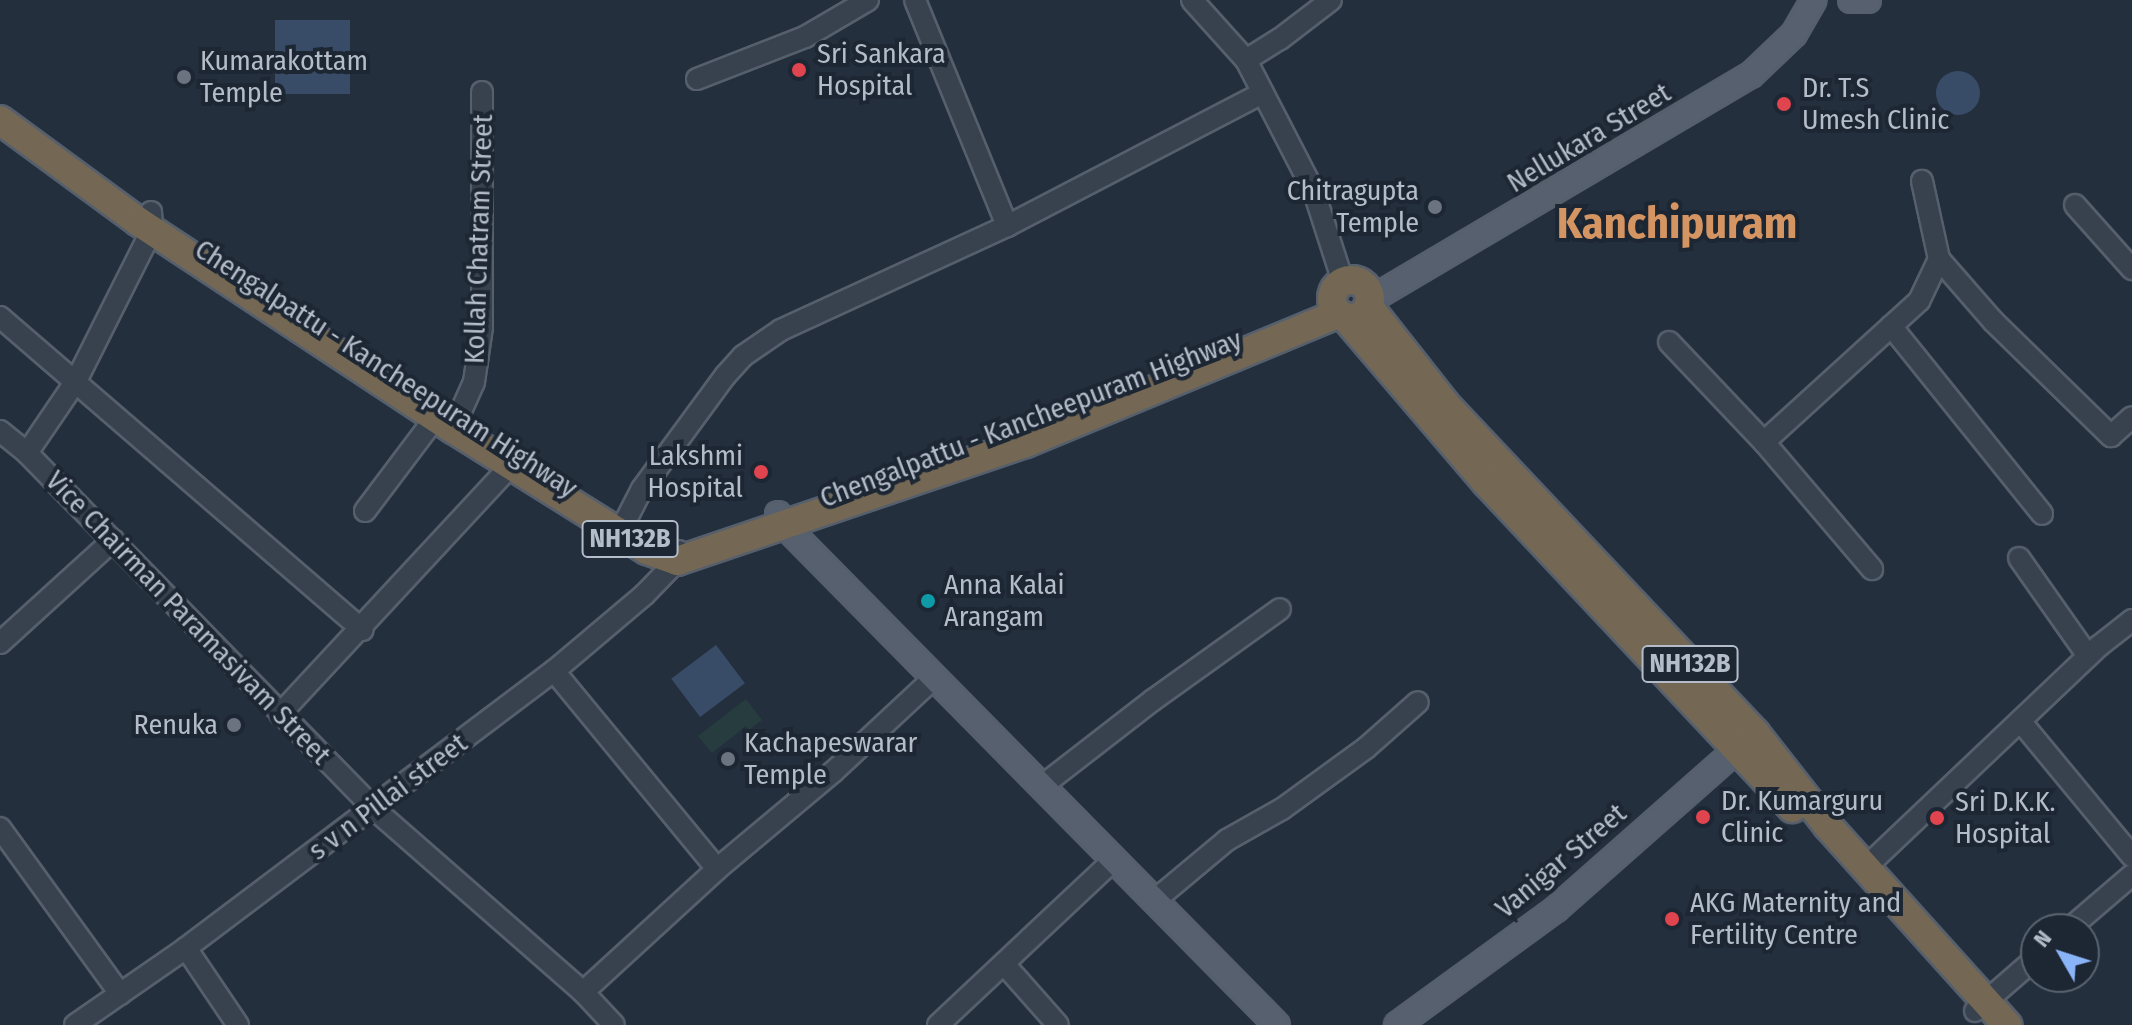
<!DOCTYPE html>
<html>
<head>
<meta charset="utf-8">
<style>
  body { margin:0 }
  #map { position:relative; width:2132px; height:1025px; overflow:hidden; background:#242f3e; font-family:"Fira Sans Condensed",sans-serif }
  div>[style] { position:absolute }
  .green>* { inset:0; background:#263c3f }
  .water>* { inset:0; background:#394c67; transform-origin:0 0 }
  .round { border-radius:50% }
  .roads { filter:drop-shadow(2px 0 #565f6c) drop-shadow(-2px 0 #565f6c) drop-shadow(0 2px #565f6c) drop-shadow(0 -2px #565f6c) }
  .minor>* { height:20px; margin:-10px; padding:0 10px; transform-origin:10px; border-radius:10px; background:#38414e }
  .major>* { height:24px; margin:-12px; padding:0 12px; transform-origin:12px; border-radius:12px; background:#56606e }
  .highway>* { height:28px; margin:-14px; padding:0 14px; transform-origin:14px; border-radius:14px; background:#746855 }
  .highway>.ring { margin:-14px; padding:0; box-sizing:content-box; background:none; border:28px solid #746855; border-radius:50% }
  .dots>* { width:22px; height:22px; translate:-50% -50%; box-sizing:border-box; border:4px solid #1d2633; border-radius:50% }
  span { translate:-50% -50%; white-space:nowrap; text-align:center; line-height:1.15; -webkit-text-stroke:8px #1d2633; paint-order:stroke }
  .shield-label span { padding:2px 6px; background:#1d2633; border:2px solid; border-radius:6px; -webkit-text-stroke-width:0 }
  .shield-label { font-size:26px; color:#b4bcc9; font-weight:700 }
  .poi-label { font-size:28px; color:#b4bcc9 }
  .left { translate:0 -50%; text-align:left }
  .right { translate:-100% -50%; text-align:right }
  .street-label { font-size:28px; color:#b4bcc9 }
  .town-label { font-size:44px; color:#d59563; font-weight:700 }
  .north { position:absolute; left:2020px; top:913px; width:80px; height:80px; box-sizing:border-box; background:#1d2633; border:2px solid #59626f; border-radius:50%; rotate:309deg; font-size:22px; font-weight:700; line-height:32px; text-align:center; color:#b4bcc9 }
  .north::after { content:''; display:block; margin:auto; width:28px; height:36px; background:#8ab4f8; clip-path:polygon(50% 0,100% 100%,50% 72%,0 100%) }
</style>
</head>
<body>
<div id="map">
  <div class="green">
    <i style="clip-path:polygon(746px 699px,762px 720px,749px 730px,746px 726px,712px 753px,698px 736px)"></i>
  </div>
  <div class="water">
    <i style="left:275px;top:20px;width:75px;height:74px"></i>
    <i class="round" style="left:1936px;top:71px;width:44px;height:44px"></i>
    <i style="left:716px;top:645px;width:48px;height:56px;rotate:53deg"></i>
  </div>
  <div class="roads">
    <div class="minor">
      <i style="left:915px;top:0;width:244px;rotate:67.8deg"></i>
      <i style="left:1192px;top:0;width:81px;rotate:48deg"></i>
      <i style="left:1246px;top:60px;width:40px;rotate:-32deg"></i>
      <i style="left:1280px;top:39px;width:64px;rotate:-37.4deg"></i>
      <i style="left:1246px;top:60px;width:148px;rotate:62.7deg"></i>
      <i style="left:1314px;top:192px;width:95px;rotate:72.1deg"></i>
      <i style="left:697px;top:79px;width:116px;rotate:-21.3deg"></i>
      <i style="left:805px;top:37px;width:73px;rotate:-30.4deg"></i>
      <i style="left:2075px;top:205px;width:86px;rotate:48.3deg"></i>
      <i style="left:1939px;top:259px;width:82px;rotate:48.9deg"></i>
      <i style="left:1993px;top:321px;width:165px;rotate:44.3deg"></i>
      <i style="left:2111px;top:436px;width:28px;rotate:-42deg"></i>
      <i style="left:0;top:317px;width:479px;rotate:40.8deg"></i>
      <i style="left:1891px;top:326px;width:241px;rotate:51.2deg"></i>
      <i style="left:1669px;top:342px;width:138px;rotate:46.5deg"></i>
      <i style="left:1764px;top:442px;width:167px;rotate:49.6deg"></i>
      <i style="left:453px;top:429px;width:51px;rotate:-65.9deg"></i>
      <i style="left:474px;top:382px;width:56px;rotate:-81.7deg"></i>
      <i style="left:482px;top:327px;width:235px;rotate:-90deg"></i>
      <i style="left:0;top:431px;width:35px;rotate:39deg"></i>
      <i style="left:27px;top:453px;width:496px;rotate:45.7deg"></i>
      <i style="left:373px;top:808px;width:279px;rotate:41.2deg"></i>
      <i style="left:583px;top:992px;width:45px;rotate:46.8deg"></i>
      <i style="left:1764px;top:442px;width:210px;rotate:-42.3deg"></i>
      <i style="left:1919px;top:301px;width:47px;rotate:-64.5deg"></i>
      <i style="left:1939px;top:259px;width:80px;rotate:-102.3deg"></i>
      <i style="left:27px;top:453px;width:87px;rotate:-55.8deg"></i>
      <i style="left:76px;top:381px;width:169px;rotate:-63.3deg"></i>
      <i style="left:152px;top:230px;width:18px;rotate:-93deg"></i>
      <i style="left:365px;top:511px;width:128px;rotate:-53deg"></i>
      <i style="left:624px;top:524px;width:39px;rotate:-63deg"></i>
      <i style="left:642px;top:489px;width:140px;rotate:-53.7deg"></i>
      <i style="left:725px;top:376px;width:27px;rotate:-48deg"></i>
      <i style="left:743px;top:356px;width:46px;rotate:-34.4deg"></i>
      <i style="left:781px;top:330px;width:249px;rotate:-24.7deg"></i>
      <i style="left:1007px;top:226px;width:288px;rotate:-27.5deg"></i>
      <i style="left:2019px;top:558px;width:120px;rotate:54.9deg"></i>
      <i style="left:0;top:643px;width:153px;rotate:-42.3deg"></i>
      <i style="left:554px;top:671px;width:256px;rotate:50.5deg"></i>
      <i style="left:717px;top:869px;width:151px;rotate:-39.9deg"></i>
      <i style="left:833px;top:772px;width:139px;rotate:-43deg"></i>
      <i style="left:280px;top:714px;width:340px;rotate:-47.1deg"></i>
      <i style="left:2021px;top:722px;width:174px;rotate:50.4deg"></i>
      <i style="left:1042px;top:786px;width:140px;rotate:-37.8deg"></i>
      <i style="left:1153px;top:700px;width:156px;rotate:-35.6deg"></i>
      <i style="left:0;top:828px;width:205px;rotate:54.1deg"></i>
      <i style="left:1866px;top:867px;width:321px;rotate:-43.5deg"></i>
      <i style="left:2099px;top:646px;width:42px;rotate:-38.2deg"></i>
      <i style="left:1154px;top:901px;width:95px;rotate:-39.9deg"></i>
      <i style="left:1227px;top:840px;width:63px;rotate:-29.4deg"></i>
      <i style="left:1282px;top:809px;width:104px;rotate:-36deg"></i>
      <i style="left:1366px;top:748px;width:69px;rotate:-41.5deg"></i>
      <i style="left:2069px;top:929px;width:83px;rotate:-40.6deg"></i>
      <i style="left:186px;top:948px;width:93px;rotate:56deg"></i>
      <i style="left:1004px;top:964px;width:81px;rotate:48.5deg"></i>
      <i style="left:583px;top:992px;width:182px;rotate:-42.5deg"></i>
      <i style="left:1975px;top:1011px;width:81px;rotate:-41deg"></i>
      <i style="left:75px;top:1025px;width:135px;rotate:-34.7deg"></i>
      <i style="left:186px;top:948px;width:461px;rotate:-37deg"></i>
      <i style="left:554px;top:671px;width:118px;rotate:-40.2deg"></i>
      <i style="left:644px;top:595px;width:47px;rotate:-45.9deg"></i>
      <i style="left:677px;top:561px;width:10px;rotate:-79deg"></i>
      <i style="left:938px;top:1025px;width:241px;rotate:-43.2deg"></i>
    </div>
    <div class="major">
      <i style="left:1851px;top:0;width:17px"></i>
      <i style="left:1370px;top:300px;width:442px;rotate:-30.6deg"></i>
      <i style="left:1751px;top:75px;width:59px;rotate:-43.6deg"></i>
      <i style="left:1794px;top:34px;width:39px;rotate:-60deg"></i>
      <i style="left:778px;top:514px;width:13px;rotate:61deg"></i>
      <i style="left:784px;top:525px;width:702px;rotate:45.4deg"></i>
      <i style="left:1397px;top:1025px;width:197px;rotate:-36.1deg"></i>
      <i style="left:1556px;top:909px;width:257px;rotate:-41.4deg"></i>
    </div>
    <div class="highway">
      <i style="left:0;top:120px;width:172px;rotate:36.3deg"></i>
      <i style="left:139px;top:222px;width:376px;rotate:33.4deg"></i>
      <i style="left:453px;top:429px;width:229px;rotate:32deg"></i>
      <i style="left:647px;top:550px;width:32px;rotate:20deg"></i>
      <i style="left:677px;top:561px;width:368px;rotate:-18.7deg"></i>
      <i style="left:1026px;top:443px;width:337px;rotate:-22.5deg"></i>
      <i class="ring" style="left:1332px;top:280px;width:10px;height:10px"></i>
      <i style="left:1368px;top:306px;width:125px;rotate:51.8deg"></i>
      <i style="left:1445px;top:404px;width:452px;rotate:46.7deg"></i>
      <i style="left:1755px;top:733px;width:118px;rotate:51.9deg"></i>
      <i style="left:1828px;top:826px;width:268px;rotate:48deg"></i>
      <i style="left:1345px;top:317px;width:218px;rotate:49.5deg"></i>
      <i style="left:1487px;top:483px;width:446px;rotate:46.8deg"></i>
    </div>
  </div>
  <div class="dots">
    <i style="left:799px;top:70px;background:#e0444e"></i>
    <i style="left:184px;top:77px;background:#6b7280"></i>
    <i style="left:1784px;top:104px;background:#e0444e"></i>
    <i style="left:1435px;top:207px;background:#6b7280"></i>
    <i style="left:761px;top:472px;background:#e0444e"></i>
    <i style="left:928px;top:601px;background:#0f9aa8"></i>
    <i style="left:234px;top:725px;background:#6b7280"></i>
    <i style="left:728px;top:759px;background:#6b7280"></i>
    <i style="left:1703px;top:817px;background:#e0444e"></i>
    <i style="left:1937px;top:818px;background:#e0444e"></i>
    <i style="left:1672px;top:919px;background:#e0444e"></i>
  </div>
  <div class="shield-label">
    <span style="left:630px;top:539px">NH132B</span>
    <span style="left:1690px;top:664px">NH132B</span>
  </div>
  <div class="poi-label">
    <span class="left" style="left:817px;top:70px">Sri Sankara<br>Hospital</span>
    <span class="left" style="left:200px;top:77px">Kumarakottam<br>Temple</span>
    <span class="left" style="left:1802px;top:104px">Dr. T.S<br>Umesh Clinic</span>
    <span class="right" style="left:1419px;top:207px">Chitragupta<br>Temple</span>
    <span class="right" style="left:743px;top:472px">Lakshmi<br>Hospital</span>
    <span class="left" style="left:944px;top:601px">Anna Kalai<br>Arangam</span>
    <span class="right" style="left:218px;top:725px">Renuka</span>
    <span class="left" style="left:744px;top:759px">Kachapeswarar<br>Temple</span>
    <span class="left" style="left:1721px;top:817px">Dr. Kumarguru<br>Clinic</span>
    <span class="left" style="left:1955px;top:818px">Sri D.K.K.<br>Hospital</span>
    <span class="left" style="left:1690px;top:919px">AKG Maternity and<br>Fertility Centre</span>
  </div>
  <div class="street-label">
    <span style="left:1589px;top:138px;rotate:-31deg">Nellukara Street</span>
    <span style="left:479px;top:239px;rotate:-88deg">Kollah Chatram Street</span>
    <span style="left:386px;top:369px;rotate:33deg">Chengalpattu - Kancheepuram Highway</span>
    <span style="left:1031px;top:419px;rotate:-21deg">Chengalpattu - Kancheepuram Highway</span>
    <span style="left:188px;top:618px;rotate:46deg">Vice Chairman Paramasivam Street</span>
    <span style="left:388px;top:797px;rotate:-37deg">s v n Pillai street</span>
    <span style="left:1561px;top:861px;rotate:-40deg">Vanigar Street</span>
  </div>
  <div class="town-label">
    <span style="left:1677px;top:224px">Kanchipuram</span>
  </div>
  <div class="north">N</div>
</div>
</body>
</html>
